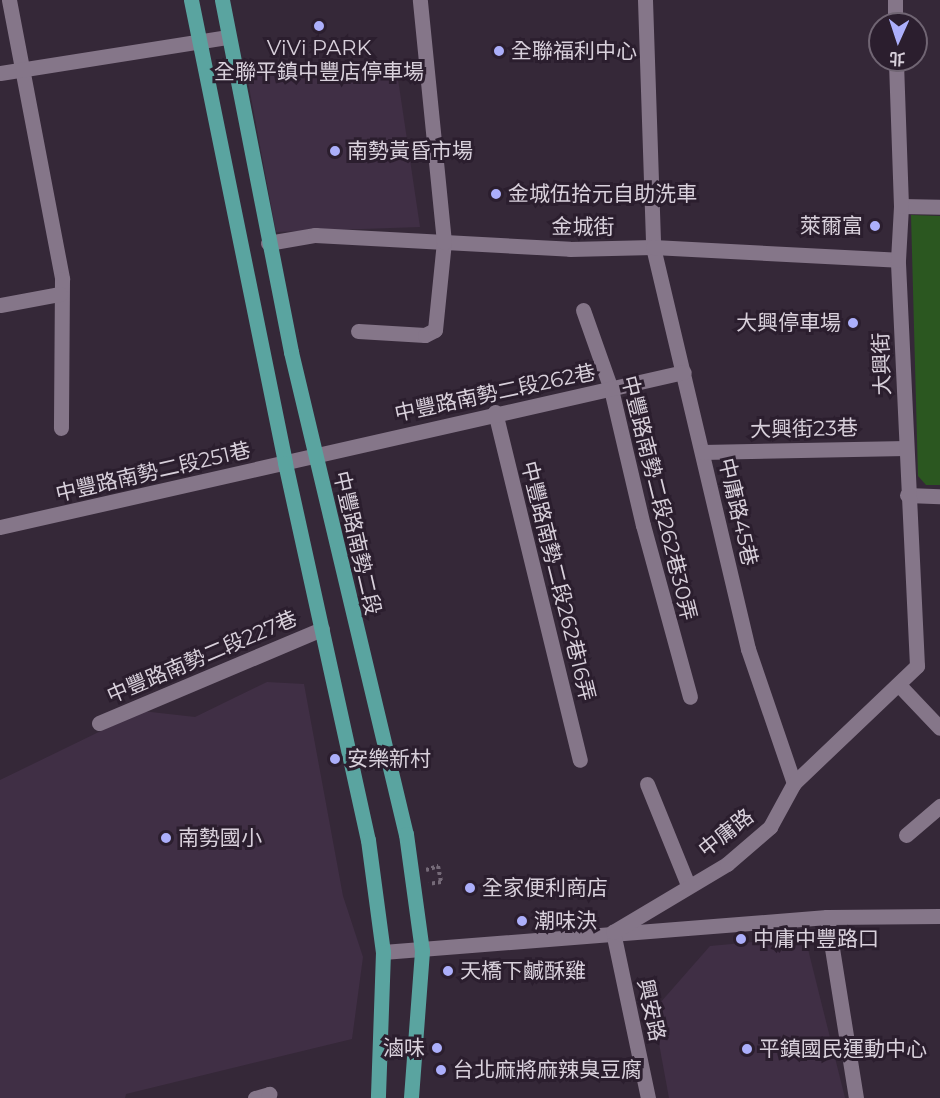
<!DOCTYPE html>
<html>
<head>
<meta charset="utf-8">
<style>
  body { margin:0 }
  #map { position:relative; width:940px; height:1098px; overflow:hidden; background:#352838; font-family:Montserrat,"Noto Sans TC",sans-serif }
  div>[style] { position:absolute }
  .built>* { inset:0; background:#402f45 }
  .green>* { inset:0; background:#2b5720 }
  .path>* { height:4px; margin-top:-2px; transform-origin:0; background:repeating-linear-gradient(90deg,#756a78 0 3px,transparent 0 6px) }
  .minor>* { height:15px; margin:-7.5px; padding:0 7.5px; transform-origin:7.5px; border-radius:7.5px; background:#857689 }
  .major>* { height:15px; margin:-7.5px; padding:0 7.5px; transform-origin:7.5px; border-radius:7.5px; background:#5aa4a0 }
  .dots>* { width:16px; height:16px; translate:-50% -50%; box-sizing:border-box; border:3px solid #2b1e2e; border-radius:50% }
  span { translate:-50% -50%; white-space:nowrap; text-align:center; line-height:1.15; -webkit-text-stroke:6px #2b1e2e; paint-order:stroke }
  .poi-label { font-size:21px; color:#d8d0db }
  .left { translate:0 -50%; text-align:left }
  .right { translate:-100% -50%; text-align:right }
  .street-label { font-size:21px; color:#d8d0db }
  .north { position:absolute; left:868px; top:12px; width:60px; height:60px; box-sizing:border-box; background:#2b1e2e; border:2px solid #706573; border-radius:50%; rotate:183deg; font-size:16px; font-weight:700; line-height:24px; text-align:center; color:#d8d0db }
  .north::after { content:''; display:block; margin:auto; width:21px; height:27px; background:#acaffb; clip-path:polygon(50% 0,100% 100%,50% 72%,0 100%) }
</style>
</head>
<body>
<div id="map">
  <div class="built">
    <i style="clip-path:polygon(395px 59px,420px 227px,276px 232px,247px 76px)"></i>
    <i style="clip-path:polygon(267px 682px,304px 684px,343px 896px,363px 957px,352px 1039px,126px 1094px,125px 1098px,0 1098px,0 780px,142px 711px,195px 717px)"></i>
    <i style="clip-path:polygon(805px 937px,845px 1098px,669px 1098px,653px 1011px,710px 946px)"></i>
  </div>
  <div class="green">
    <i style="clip-path:polygon(911px 215px,940px 216px,940px 485px,926px 485px,918px 476px)"></i>
  </div>
  <div class="path">
    <i style="left:426px;top:870px;width:13px;rotate:-18deg"></i>
    <i style="left:438px;top:866px;width:16px;rotate:79deg"></i>
    <i style="left:441px;top:882px;width:12px;rotate:171deg"></i>
  </div>
  <div class="minor">
    <i style="left:9px;top:0;width:284px;rotate:79.2deg"></i>
    <i style="left:62px;top:279px;width:149px;rotate:90.4deg"></i>
    <i style="left:645px;top:0;width:247px;rotate:88.1deg"></i>
    <i style="left:653px;top:247px;width:413px;rotate:76.7deg"></i>
    <i style="left:748px;top:649px;width:142px;rotate:71.1deg"></i>
    <i style="left:895px;top:0;width:24px;rotate:90deg"></i>
    <i style="left:0;top:73px;width:231px;rotate:-9deg"></i>
    <i style="left:901px;top:206px;width:39px;rotate:1deg"></i>
    <i style="left:268px;top:243px;width:48px;rotate:-9.7deg"></i>
    <i style="left:315px;top:235px;width:255px;rotate:3.1deg"></i>
    <i style="left:570px;top:249px;width:83px;rotate:-1.4deg"></i>
    <i style="left:653px;top:247px;width:245px;rotate:3deg"></i>
    <i style="left:0;top:305px;width:61px;rotate:-10.4deg"></i>
    <i style="left:583px;top:310px;width:84px;rotate:70.5deg"></i>
    <i style="left:611px;top:389px;width:140px;rotate:76.8deg"></i>
    <i style="left:643px;top:525px;width:178px;rotate:74.7deg"></i>
    <i style="left:358px;top:331px;width:67px;rotate:3.4deg"></i>
    <i style="left:425px;top:335px;width:11px;rotate:-27deg"></i>
    <i style="left:435px;top:330px;width:88px;rotate:-84.2deg"></i>
    <i style="left:444px;top:242px;width:243px;rotate:-95.7deg"></i>
    <i style="left:495px;top:412px;width:358px;rotate:76.3deg"></i>
    <i style="left:702px;top:452px;width:204px;rotate:-1.1deg"></i>
    <i style="left:907px;top:495px;width:33px;rotate:2deg"></i>
    <i style="left:0;top:527px;width:701px;rotate:-12.77deg"></i>
    <i style="left:899px;top:685px;width:59px;rotate:46.4deg"></i>
    <i style="left:99px;top:723px;width:242px;rotate:-22.9deg"></i>
    <i style="left:647px;top:784px;width:109px;rotate:67.9deg"></i>
    <i style="left:906px;top:835px;width:45px;rotate:-40.5deg"></i>
    <i style="left:827px;top:917px;width:183px;rotate:80.9deg"></i>
    <i style="left:383px;top:952px;width:445px;rotate:-4.5deg"></i>
    <i style="left:827px;top:917px;width:113px;rotate:-0.5deg"></i>
    <i style="left:255px;top:1098px;width:15px;rotate:-16deg"></i>
    <i style="left:269px;top:1094px;width:4px;rotate:104deg"></i>
    <i style="left:648px;top:1098px;width:170px;rotate:-101.9deg"></i>
    <i style="left:613px;top:932px;width:133px;rotate:-30.8deg"></i>
    <i style="left:727px;top:864px;width:57px;rotate:-40.7deg"></i>
    <i style="left:770px;top:827px;width:50px;rotate:-61.4deg"></i>
    <i style="left:794px;top:783px;width:170px;rotate:-43.6deg"></i>
    <i style="left:917px;top:666px;width:406px;rotate:-92.7deg"></i>
    <i style="left:898px;top:260px;width:54px;rotate:-86.8deg"></i>
    <i style="left:901px;top:206px;width:146px;rotate:-92deg"></i>
  </div>
  <div class="major">
    <i style="left:191px;top:0;width:472px;rotate:78.5deg"></i>
    <i style="left:285px;top:463px;width:386px;rotate:77.6deg"></i>
    <i style="left:368px;top:840px;width:113px;rotate:82.4deg"></i>
    <i style="left:383px;top:952px;width:146px;rotate:92deg"></i>
    <i style="left:222px;top:0;width:359px;rotate:78.9deg"></i>
    <i style="left:291px;top:352px;width:496px;rotate:76.6deg"></i>
    <i style="left:406px;top:834px;width:118px;rotate:82.2deg"></i>
    <i style="left:422px;top:951px;width:147px;rotate:94.3deg"></i>
  </div>
  <div class="dots">
    <i style="left:319px;top:26px;background:#acaffb"></i>
    <i style="left:499px;top:51px;background:#acaffb"></i>
    <i style="left:335px;top:151px;background:#acaffb"></i>
    <i style="left:496px;top:194px;background:#acaffb"></i>
    <i style="left:875px;top:226px;background:#acaffb"></i>
    <i style="left:853px;top:323px;background:#acaffb"></i>
    <i style="left:335px;top:759px;background:#acaffb"></i>
    <i style="left:166px;top:838px;background:#acaffb"></i>
    <i style="left:470px;top:888px;background:#acaffb"></i>
    <i style="left:522px;top:921px;background:#acaffb"></i>
    <i style="left:741px;top:939px;background:#acaffb"></i>
    <i style="left:448px;top:971px;background:#acaffb"></i>
    <i style="left:437px;top:1048px;background:#acaffb"></i>
    <i style="left:747px;top:1049px;background:#acaffb"></i>
    <i style="left:441px;top:1070px;background:#acaffb"></i>
  </div>
  <div class="poi-label">
    <span style="left:319px;top:60px">ViVi PARK<br>全聯平鎮中豐店停車場</span>
    <span class="left" style="left:511px;top:51px">全聯福利中心</span>
    <span class="left" style="left:347px;top:151px">南勢黃昏市場</span>
    <span class="left" style="left:508px;top:194px">金城伍拾元自助洗車</span>
    <span class="right" style="left:863px;top:226px">萊爾富</span>
    <span class="right" style="left:841px;top:323px">大興停車場</span>
    <span class="left" style="left:347px;top:759px">安樂新村</span>
    <span class="left" style="left:178px;top:838px">南勢國小</span>
    <span class="left" style="left:482px;top:888px">全家便利商店</span>
    <span class="left" style="left:534px;top:921px">潮味決</span>
    <span class="left" style="left:753px;top:939px">中庸中豐路口</span>
    <span class="left" style="left:460px;top:971px">天橋下鹹酥雞</span>
    <span class="right" style="left:425px;top:1048px">滷味</span>
    <span class="left" style="left:759px;top:1049px">平鎮國民運動中心</span>
    <span class="left" style="left:453px;top:1070px">台北麻將麻辣臭豆腐</span>
  </div>
  <div class="street-label">
    <span style="left:583px;top:227px">金城街</span>
    <span style="left:882px;top:364px;rotate:-92deg">大興街</span>
    <span style="left:495px;top:393px;rotate:-12deg">中豐路南勢二段262巷</span>
    <span style="left:804px;top:429px;rotate:-1deg">大興街23巷</span>
    <span style="left:153px;top:472px;rotate:-13deg">中豐路南勢二段251巷</span>
    <span style="left:659px;top:498px;rotate:76deg">中豐路南勢二段262巷30弄</span>
    <span style="left:738px;top:512px;rotate:77deg">中庸路45巷</span>
    <span style="left:357px;top:543px;rotate:77deg">中豐路南勢二段</span>
    <span style="left:558px;top:581px;rotate:76deg">中豐路南勢二段262巷16弄</span>
    <span style="left:202px;top:657px;rotate:-23deg">中豐路南勢二段227巷</span>
    <span style="left:726px;top:833px;rotate:-38deg">中庸路</span>
    <span style="left:651px;top:1010px;rotate:78deg">興安路</span>
  </div>
  <div class="north">北</div>
</div>
</body>
</html>
